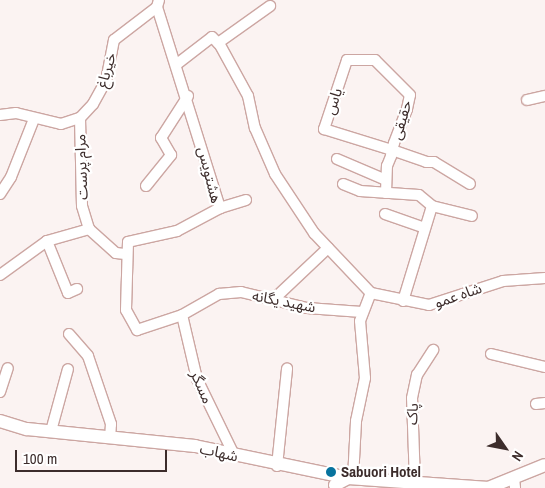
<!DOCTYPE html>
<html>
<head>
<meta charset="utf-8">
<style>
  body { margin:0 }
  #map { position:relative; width:545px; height:488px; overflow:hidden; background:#fbf3f2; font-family:"Archivo Narrow","Noto Sans Arabic",sans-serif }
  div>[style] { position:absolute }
  .roads { filter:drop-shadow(1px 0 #cca6a2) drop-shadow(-1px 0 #cca6a2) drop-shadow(0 1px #cca6a2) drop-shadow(0 -1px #cca6a2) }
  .minor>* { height:10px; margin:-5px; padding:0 5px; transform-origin:5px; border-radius:5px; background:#fff }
  .tertiary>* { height:12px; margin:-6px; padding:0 6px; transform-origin:6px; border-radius:6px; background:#fff }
  .dots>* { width:14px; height:14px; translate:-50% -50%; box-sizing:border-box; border:2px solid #fff; border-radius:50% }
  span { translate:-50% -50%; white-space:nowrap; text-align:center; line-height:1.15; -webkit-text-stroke:4.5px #fff; paint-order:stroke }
  .street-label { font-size:15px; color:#3c2c2b }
  .poi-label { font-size:15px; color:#3c2c2b; font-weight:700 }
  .left { translate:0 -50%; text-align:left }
  .north { position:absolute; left:480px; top:423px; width:50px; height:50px; -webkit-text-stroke:4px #fff; paint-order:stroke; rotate:123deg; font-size:14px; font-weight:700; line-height:20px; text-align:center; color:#3c2c2b }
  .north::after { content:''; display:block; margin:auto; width:18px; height:22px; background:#3c2c2b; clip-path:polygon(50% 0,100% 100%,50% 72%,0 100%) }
  .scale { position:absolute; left:15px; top:450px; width:152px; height:22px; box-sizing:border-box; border:2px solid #3c2c2b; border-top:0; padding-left:6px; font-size:15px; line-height:18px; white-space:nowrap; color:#3c2c2b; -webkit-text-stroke:4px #fff; paint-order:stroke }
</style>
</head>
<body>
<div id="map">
  <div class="roads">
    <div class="minor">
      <i style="left:159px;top:0;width:7px;rotate:106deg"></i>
      <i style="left:157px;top:7px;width:211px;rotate:72.6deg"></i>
      <i style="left:218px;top:43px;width:64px;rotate:-35.4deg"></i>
      <i style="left:177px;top:64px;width:44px;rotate:-37.6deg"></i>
      <i style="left:212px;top:37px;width:11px;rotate:45deg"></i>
      <i style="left:220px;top:45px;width:58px;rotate:61.2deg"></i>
      <i style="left:248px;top:96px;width:33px;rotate:78deg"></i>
      <i style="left:255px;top:128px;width:50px;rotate:66.5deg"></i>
      <i style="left:275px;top:174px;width:71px;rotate:56.5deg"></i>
      <i style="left:314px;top:233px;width:83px;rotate:46.5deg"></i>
      <i style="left:371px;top:293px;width:59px;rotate:11.7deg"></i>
      <i style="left:429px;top:305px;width:78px;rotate:-18deg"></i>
      <i style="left:503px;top:281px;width:42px;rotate:-4.1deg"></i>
      <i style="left:527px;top:100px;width:18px;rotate:-13deg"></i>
      <i style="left:0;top:115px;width:16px;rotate:-7deg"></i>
      <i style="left:16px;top:113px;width:46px;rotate:13.7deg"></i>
      <i style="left:61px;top:124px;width:20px;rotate:-18deg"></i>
      <i style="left:80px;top:118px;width:19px;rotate:-47deg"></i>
      <i style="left:93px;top:104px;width:26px;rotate:-61deg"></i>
      <i style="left:106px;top:81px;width:42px;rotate:-79deg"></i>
      <i style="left:114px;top:40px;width:54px;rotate:-37.5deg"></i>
      <i style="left:80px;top:118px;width:88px;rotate:88.7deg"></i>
      <i style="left:82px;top:206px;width:24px;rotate:73deg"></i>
      <i style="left:89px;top:229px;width:36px;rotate:42deg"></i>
      <i style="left:116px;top:253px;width:9px;rotate:6deg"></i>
      <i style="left:337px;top:159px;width:53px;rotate:23.2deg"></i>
      <i style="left:343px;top:184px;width:18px;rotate:22deg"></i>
      <i style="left:360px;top:191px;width:59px;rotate:3.9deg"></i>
      <i style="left:419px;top:195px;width:17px;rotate:40deg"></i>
      <i style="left:146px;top:186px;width:40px;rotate:-51deg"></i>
      <i style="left:171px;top:155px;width:20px;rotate:-120deg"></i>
      <i style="left:161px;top:138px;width:50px;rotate:-57.3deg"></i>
      <i style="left:386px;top:193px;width:27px;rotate:-88deg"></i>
      <i style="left:387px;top:166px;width:11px;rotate:-68deg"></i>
      <i style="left:391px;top:156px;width:6px;rotate:-81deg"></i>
      <i style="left:392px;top:150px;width:7px;rotate:-74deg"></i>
      <i style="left:394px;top:143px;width:36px;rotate:-69deg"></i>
      <i style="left:407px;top:109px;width:14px;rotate:-78deg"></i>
      <i style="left:410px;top:95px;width:49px;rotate:-135deg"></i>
      <i style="left:375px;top:60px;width:28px;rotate:180deg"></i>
      <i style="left:347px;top:60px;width:73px;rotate:108.4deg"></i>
      <i style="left:324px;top:129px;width:71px;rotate:17.2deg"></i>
      <i style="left:392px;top:150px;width:36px;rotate:19deg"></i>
      <i style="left:426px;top:162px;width:8px"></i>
      <i style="left:434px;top:162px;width:42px;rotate:31.4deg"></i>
      <i style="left:0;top:194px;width:20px;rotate:-57deg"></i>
      <i style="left:11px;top:177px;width:62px;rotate:-68.4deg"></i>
      <i style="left:246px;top:200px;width:27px;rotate:163deg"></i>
      <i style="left:220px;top:208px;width:49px;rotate:151.9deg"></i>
      <i style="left:177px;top:231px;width:50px;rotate:167.3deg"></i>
      <i style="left:128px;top:242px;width:68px;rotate:91.7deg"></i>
      <i style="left:126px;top:310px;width:23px;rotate:61deg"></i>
      <i style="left:137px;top:330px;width:47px;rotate:-18.4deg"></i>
      <i style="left:182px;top:315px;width:43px;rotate:-29.6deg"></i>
      <i style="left:219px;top:294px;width:22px;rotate:-5deg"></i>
      <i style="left:241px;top:292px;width:68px;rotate:13.6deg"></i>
      <i style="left:307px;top:308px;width:55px;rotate:4.2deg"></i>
      <i style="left:385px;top:214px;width:42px;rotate:19.3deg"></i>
      <i style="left:47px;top:241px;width:56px;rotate:68deg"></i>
      <i style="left:68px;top:293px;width:10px;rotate:-24deg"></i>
      <i style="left:0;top:275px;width:58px;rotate:-35.9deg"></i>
      <i style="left:47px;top:241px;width:44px;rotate:-15.9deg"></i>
      <i style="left:275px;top:298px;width:73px;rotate:-43.3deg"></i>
      <i style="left:403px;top:301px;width:99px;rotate:-73deg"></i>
      <i style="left:432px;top:206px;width:41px;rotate:14deg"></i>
      <i style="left:182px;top:315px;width:66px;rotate:76.8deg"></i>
      <i style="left:197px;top:379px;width:85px;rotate:64deg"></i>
      <i style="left:69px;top:334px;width:29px;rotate:49deg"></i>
      <i style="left:88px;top:356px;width:72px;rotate:71.3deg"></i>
      <i style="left:111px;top:424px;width:13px;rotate:94deg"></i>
      <i style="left:491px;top:354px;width:56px;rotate:13.5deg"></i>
      <i style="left:0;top:392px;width:25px;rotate:-72deg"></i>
      <i style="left:536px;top:404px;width:9px;rotate:-6deg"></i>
      <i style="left:51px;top:431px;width:64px;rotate:-74.7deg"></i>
      <i style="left:277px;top:466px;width:98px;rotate:-84.1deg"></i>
      <i style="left:514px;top:478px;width:10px;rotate:84deg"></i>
      <i style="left:353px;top:479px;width:58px;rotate:-87deg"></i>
      <i style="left:356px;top:421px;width:44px;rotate:-78.2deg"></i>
      <i style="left:365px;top:378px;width:57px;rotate:-95deg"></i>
      <i style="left:360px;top:321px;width:30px;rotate:-69deg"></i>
      <i style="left:415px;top:483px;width:85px;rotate:-92deg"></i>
      <i style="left:412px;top:398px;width:24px;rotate:-78deg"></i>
      <i style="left:417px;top:375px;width:30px;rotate:-57deg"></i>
    </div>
    <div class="tertiary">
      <i style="left:0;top:421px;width:28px;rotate:17deg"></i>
      <i style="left:27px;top:429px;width:169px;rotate:5.8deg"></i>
      <i style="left:195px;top:446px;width:156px;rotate:11.8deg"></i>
      <i style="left:335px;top:485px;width:15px;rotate:-28deg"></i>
      <i style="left:348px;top:478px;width:141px;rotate:4.1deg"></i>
      <i style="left:488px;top:488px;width:61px;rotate:-22deg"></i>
    </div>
  </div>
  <div class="dots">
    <i style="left:331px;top:472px;background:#07739e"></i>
  </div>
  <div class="street-label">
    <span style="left:106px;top:70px;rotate:-74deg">خیرباغ</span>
    <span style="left:333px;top:101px;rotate:-71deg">یاس</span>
    <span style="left:401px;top:120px;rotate:-74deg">حقیقی</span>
    <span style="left:81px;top:167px;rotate:-92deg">مرام پرست</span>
    <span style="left:210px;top:175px;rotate:76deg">هشتویس</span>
    <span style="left:458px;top:295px;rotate:-19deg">شاه عمو</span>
    <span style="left:284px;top:301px;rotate:11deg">شهید یگانه</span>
    <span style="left:202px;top:387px;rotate:67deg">مسگر</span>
    <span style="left:412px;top:414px;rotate:-87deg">پاک</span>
    <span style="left:219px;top:452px;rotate:13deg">شهاب</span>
  </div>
  <div class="poi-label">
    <span class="left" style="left:341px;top:472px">Sabuori Hotel</span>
  </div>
  <div class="north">N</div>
  <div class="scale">100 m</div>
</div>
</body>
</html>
